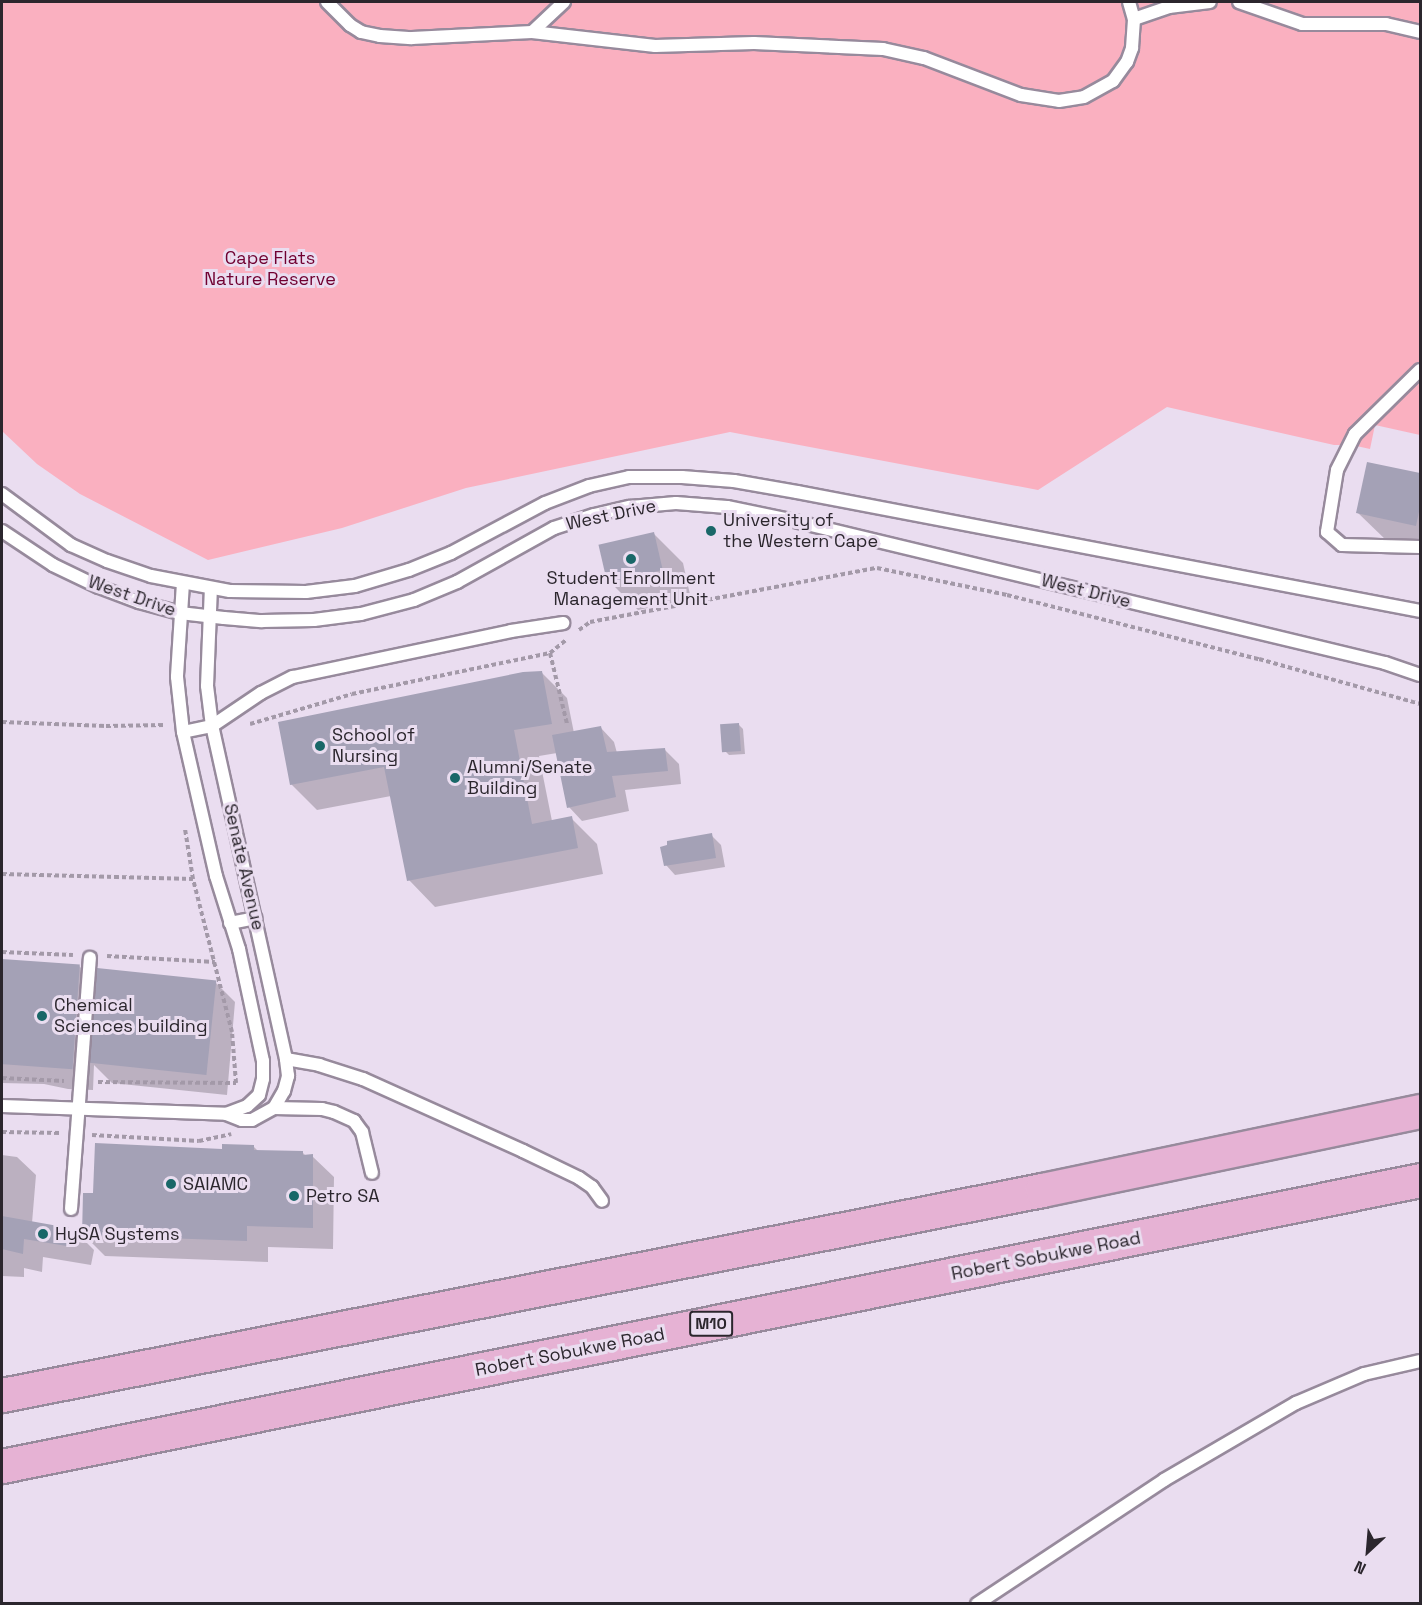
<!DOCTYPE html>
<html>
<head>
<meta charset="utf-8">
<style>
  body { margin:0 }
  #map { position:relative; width:1422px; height:1605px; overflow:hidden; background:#eaddf0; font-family:"Space Grotesk",sans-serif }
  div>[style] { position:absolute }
  .green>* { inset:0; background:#fab0c0 }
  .shadow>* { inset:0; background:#0003 }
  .building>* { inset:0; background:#a4a1b6; transform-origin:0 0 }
  .path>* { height:4px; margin-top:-2px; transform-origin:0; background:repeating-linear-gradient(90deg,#a399a8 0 4.5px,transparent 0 7.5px) }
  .roads { filter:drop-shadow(2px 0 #978a9c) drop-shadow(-2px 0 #978a9c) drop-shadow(0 2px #978a9c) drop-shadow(0 -2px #978a9c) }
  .service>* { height:12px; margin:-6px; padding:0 6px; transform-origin:6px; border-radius:6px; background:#fff }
  .primary>* { height:33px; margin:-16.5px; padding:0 16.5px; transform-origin:16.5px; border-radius:16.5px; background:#e6b2d4 }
  .dots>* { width:16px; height:16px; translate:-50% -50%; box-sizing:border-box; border:3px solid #eaddf0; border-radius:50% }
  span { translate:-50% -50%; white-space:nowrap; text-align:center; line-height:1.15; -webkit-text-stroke:6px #eaddf0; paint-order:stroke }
  .shield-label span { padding:2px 4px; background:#eaddf0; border:2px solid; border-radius:4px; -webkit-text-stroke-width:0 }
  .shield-label { font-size:16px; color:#2b262d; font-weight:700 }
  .park-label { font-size:18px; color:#700031 }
  .street-label { font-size:18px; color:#2b262d }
  .poi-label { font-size:18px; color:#2b262d }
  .left { translate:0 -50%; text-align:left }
  .frame { position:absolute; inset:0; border:3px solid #2b262d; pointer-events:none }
  .north { position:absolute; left:1338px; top:1521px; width:60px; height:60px; -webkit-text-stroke:4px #eaddf0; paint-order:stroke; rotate:206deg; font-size:16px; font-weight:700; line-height:24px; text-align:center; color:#2b262d }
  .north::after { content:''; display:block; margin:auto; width:21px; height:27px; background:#2b262d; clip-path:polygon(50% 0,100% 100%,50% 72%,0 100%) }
</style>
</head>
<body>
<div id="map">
  <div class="green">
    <i style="clip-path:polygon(2px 2px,1420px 2px,1420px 435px,1375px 425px,1370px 449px,1352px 445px,1334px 445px,1167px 407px,1038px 490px,730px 432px,466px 488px,342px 528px,208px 560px,80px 494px,37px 464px,2px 431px)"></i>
  </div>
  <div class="shadow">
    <i style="clip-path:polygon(1368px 464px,1420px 475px,1420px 549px,1387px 541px,1357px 512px)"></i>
    <i style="clip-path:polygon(654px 534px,683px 563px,691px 599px,638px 610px,609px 581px)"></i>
    <i style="clip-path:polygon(541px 672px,567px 698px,574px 733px,601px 728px,614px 742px,617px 753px,665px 750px,679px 764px,681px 784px,625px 790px,629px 811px,582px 821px,569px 807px,557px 753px,539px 756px,552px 821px,571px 818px,597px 844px,603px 874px,435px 907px,409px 880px,391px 796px,317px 810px,291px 784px)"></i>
    <i style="clip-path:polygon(739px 725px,743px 729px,745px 754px,729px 755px,725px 751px)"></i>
    <i style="clip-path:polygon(711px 835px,721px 845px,725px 867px,675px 875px,666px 865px)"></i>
    <i style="clip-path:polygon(2px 961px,79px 966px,98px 984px,215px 982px,235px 1002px,227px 1095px,112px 1083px,94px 1065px,93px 1090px,68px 1089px,44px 1084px,2px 1083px)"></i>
    <i style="clip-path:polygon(254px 1147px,258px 1151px,303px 1153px,306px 1156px,312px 1156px,334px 1177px,333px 1249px,268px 1247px,268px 1262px,105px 1256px,84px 1235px,95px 1195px,223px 1150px)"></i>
    <i style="clip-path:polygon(2px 1155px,17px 1157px,36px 1175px,32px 1223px,75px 1231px,94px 1250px,91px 1265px,43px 1257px,42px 1272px,24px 1268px,24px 1277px,2px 1276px)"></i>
  </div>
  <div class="building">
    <i style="clip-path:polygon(1367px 462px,1420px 473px,1420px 507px,1416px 526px,1356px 513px)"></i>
    <i style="left:654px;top:532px;width:39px;height:57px;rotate:77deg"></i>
    <i style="clip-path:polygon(542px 671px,552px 724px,514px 730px,532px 824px,572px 816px,578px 848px,407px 881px,384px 767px,290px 785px,278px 722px,523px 672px)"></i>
    <i style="left:739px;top:723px;width:28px;height:19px;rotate:86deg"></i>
    <i style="clip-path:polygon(601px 726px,607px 752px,665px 748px,668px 771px,612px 776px,616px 797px,567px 808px,552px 735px)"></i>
    <i style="clip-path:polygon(712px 833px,716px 858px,664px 866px,660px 847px,667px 845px,667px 841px)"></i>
    <i style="left:2px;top:959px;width:78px;height:105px;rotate:4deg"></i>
    <i style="left:97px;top:968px;width:120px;height:95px;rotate:6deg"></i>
    <i style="clip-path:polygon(95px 1143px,222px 1149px,222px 1144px,254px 1145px,254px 1150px,303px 1151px,303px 1155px,313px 1154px,313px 1228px,247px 1226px,247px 1241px,82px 1235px,83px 1193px,93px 1193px)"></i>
    <i style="clip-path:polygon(2px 1216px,75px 1229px,73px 1247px,24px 1239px,23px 1254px,2px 1249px)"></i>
  </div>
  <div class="path">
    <i style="left:579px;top:630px;width:14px;rotate:-36deg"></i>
    <i style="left:590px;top:622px;width:292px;rotate:-10.7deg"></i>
    <i style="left:877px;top:568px;width:133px;rotate:11.7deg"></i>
    <i style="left:1007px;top:595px;width:260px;rotate:14.3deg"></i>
    <i style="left:1259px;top:659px;width:167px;rotate:15.6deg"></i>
    <i style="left:550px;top:653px;width:21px;rotate:-39deg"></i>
    <i style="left:2px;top:722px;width:104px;rotate:2.2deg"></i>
    <i style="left:106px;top:726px;width:59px;rotate:-1deg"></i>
    <i style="left:250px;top:724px;width:106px;rotate:-16.4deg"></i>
    <i style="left:352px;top:694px;width:202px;rotate:-11.7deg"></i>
    <i style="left:550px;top:653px;width:73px;rotate:76.5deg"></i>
    <i style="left:2px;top:874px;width:191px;rotate:1.5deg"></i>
    <i style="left:2px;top:952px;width:71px;rotate:2.4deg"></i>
    <i style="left:107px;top:956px;width:108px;rotate:3.2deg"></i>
    <i style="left:2px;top:1078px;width:62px;rotate:2.8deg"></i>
    <i style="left:98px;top:1082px;width:138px;rotate:0.4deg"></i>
    <i style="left:236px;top:1083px;width:51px;rotate:-94.5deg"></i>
    <i style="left:232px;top:1032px;width:158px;rotate:-104.3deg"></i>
    <i style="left:193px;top:879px;width:51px;rotate:-99.1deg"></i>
    <i style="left:2px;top:1132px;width:59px;rotate:1deg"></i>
    <i style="left:92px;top:1135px;width:107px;rotate:3.2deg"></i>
    <i style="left:199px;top:1141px;width:33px;rotate:-12deg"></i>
  </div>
  <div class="roads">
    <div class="service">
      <i style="left:327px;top:2px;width:33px;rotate:45deg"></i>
      <i style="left:350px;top:25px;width:13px;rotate:32deg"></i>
      <i style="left:361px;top:32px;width:19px;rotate:12deg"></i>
      <i style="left:380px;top:36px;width:32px;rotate:4deg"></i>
      <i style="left:412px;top:38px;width:120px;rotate:-2.9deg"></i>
      <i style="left:532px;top:32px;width:124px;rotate:6.5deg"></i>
      <i style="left:655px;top:46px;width:99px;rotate:-1.7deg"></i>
      <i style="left:754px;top:43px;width:129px;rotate:2.7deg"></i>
      <i style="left:883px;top:49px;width:42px;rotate:12.4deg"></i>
      <i style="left:924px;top:58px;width:104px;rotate:20.9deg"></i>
      <i style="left:1021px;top:95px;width:38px;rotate:9deg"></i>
      <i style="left:1059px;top:101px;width:25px;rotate:-9deg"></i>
      <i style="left:1084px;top:97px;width:33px;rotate:-29deg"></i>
      <i style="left:1113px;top:81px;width:24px;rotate:-54deg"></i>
      <i style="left:1127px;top:62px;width:15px;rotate:-70deg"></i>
      <i style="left:1132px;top:48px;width:29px;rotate:-86deg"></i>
      <i style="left:1134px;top:19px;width:37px;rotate:-19deg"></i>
      <i style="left:1169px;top:7px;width:41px;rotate:-7deg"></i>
      <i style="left:1129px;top:2px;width:18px;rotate:74deg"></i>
      <i style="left:1239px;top:2px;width:67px;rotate:19.2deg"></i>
      <i style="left:1302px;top:24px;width:84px"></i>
      <i style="left:1386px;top:24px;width:35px;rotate:13deg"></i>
      <i style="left:532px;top:32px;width:44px;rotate:-43.2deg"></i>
      <i style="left:1420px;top:370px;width:91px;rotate:135.4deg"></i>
      <i style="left:1355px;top:434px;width:40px;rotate:116.6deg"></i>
      <i style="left:1337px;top:470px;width:63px;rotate:99.2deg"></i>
      <i style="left:1327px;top:532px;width:20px;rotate:41deg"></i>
      <i style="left:1342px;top:545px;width:78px;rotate:1.5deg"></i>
      <i style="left:2px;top:494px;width:86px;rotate:36.5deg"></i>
      <i style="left:71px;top:545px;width:39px;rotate:24deg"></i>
      <i style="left:107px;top:561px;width:46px;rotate:18.8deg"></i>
      <i style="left:151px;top:576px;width:80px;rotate:10.8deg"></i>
      <i style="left:230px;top:591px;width:76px;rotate:0.8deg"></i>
      <i style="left:306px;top:592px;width:49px;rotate:-7deg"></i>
      <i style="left:355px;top:586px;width:56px;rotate:-16.5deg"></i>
      <i style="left:409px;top:570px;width:45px;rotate:-22deg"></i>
      <i style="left:451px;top:553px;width:106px;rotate:-28deg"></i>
      <i style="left:545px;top:503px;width:47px;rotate:-21.1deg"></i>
      <i style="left:589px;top:486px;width:41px;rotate:-12.7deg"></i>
      <i style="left:629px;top:477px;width:53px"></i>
      <i style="left:682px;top:477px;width:52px;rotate:4.4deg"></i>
      <i style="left:734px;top:481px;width:64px;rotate:9.9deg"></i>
      <i style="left:797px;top:492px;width:634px;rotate:10.81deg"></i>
      <i style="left:2px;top:531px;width:61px;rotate:33.7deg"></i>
      <i style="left:53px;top:565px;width:51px;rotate:25.6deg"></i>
      <i style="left:99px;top:587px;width:43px;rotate:20.6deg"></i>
      <i style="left:139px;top:602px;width:42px;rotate:15deg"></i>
      <i style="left:180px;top:613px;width:44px;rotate:6.5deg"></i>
      <i style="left:224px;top:618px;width:38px;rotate:5deg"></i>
      <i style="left:262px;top:621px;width:52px;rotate:-1.1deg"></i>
      <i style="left:314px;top:620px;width:47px;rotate:-7.3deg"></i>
      <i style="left:361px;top:614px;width:55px;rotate:-14.8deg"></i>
      <i style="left:414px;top:600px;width:47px;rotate:-22.7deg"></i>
      <i style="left:457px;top:582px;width:111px;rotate:-29.1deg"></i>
      <i style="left:554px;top:528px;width:42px;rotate:-18deg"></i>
      <i style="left:594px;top:515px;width:37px;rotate:-13deg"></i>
      <i style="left:630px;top:507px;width:46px;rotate:-5deg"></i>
      <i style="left:676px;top:503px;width:51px;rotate:4.5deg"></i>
      <i style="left:727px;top:507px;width:64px;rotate:11.7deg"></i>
      <i style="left:790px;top:520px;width:612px;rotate:13.51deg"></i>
      <i style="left:1385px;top:663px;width:37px;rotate:19deg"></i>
      <i style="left:183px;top:583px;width:94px;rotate:93.7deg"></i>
      <i style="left:177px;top:677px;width:55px;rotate:83.8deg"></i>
      <i style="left:183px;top:732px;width:148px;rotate:77.1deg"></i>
      <i style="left:216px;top:876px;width:77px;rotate:72.5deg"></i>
      <i style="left:239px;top:949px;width:115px;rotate:77.9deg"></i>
      <i style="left:263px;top:1061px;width:18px;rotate:90deg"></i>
      <i style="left:263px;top:1079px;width:16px;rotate:104deg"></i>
      <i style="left:259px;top:1095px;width:16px;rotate:137deg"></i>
      <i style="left:247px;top:1106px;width:22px;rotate:159deg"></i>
      <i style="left:183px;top:732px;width:30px;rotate:-12deg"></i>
      <i style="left:212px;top:726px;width:59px;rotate:-34deg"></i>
      <i style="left:261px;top:693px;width:36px;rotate:-27deg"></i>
      <i style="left:293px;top:677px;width:223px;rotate:-11.9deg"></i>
      <i style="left:511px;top:631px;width:53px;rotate:-8.7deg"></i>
      <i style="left:230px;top:923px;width:26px;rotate:-11deg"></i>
      <i style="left:286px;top:1059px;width:34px;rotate:10deg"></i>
      <i style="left:319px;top:1065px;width:46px;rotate:17.7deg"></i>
      <i style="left:363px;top:1079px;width:175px;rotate:24.2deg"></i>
      <i style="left:523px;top:1151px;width:62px;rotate:25.7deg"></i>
      <i style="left:579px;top:1178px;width:16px;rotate:35deg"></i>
      <i style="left:592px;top:1187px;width:17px;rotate:54deg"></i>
      <i style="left:2px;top:1106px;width:224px;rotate:2deg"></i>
      <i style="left:226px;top:1114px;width:17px;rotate:21deg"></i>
      <i style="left:242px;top:1120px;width:10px"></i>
      <i style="left:252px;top:1120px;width:25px;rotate:-29deg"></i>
      <i style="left:274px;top:1108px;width:20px;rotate:-60deg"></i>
      <i style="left:284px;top:1091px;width:16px;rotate:-75deg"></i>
      <i style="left:288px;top:1076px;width:17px;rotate:-97deg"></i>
      <i style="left:286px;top:1059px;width:341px;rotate:-102.5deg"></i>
      <i style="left:212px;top:726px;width:40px;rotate:-97.1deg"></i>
      <i style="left:207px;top:686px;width:98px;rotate:-87.7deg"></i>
      <i style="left:274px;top:1108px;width:48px;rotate:1.2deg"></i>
      <i style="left:322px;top:1109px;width:12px;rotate:14deg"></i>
      <i style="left:334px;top:1112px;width:22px;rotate:24deg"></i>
      <i style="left:354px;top:1121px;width:14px;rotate:54deg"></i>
      <i style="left:362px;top:1132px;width:42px;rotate:76.3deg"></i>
      <i style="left:71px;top:1209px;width:252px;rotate:-85.7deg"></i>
      <i style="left:977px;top:1604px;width:224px;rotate:-33.5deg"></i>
      <i style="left:1164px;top:1480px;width:153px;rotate:-30.3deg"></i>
      <i style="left:1296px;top:1403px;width:74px;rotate:-23.1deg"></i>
      <i style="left:1364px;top:1374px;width:57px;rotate:-13.1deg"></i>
    </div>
    <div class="primary">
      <i style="left:2px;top:1395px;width:1060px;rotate:-11.15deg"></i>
      <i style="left:1042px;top:1190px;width:386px;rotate:-11.8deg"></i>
      <i style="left:2px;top:1466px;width:1447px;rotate:-11.4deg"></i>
    </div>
  </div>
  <div class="dots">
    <i style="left:711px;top:531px;background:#196768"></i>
    <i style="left:631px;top:559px;background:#196768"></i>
    <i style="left:320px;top:746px;background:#196768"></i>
    <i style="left:455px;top:778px;background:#196768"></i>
    <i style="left:42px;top:1016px;background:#196768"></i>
    <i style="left:171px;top:1184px;background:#196768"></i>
    <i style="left:294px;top:1196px;background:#196768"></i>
    <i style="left:43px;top:1234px;background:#196768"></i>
  </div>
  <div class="shield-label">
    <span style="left:711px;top:1324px">M10</span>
  </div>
  <div class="park-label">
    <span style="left:270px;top:269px">Cape Flats<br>Nature Reserve</span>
  </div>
  <div class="street-label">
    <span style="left:611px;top:515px;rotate:-12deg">West Drive</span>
    <span style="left:1086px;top:591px;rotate:14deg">West Drive</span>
    <span style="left:132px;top:596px;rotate:19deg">West Drive</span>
    <span style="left:244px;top:867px;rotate:77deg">Senate Avenue</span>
    <span style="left:1046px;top:1256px;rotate:-11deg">Robert Sobukwe Road</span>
    <span style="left:570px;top:1352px;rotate:-11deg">Robert Sobukwe Road</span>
  </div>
  <div class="poi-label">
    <span class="left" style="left:723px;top:531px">University of<br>the Western Cape</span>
    <span style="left:631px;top:589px">Student Enrollment<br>Management Unit</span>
    <span class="left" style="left:332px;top:746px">School of<br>Nursing</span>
    <span class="left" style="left:467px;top:778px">Alumni/Senate<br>Building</span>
    <span class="left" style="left:54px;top:1016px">Chemical<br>Sciences building</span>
    <span class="left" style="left:183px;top:1184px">SAIAMC</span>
    <span class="left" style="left:306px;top:1196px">Petro SA</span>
    <span class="left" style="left:55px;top:1234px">HySA Systems</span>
  </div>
  <div class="frame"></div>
  <div class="north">N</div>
</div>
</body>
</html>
